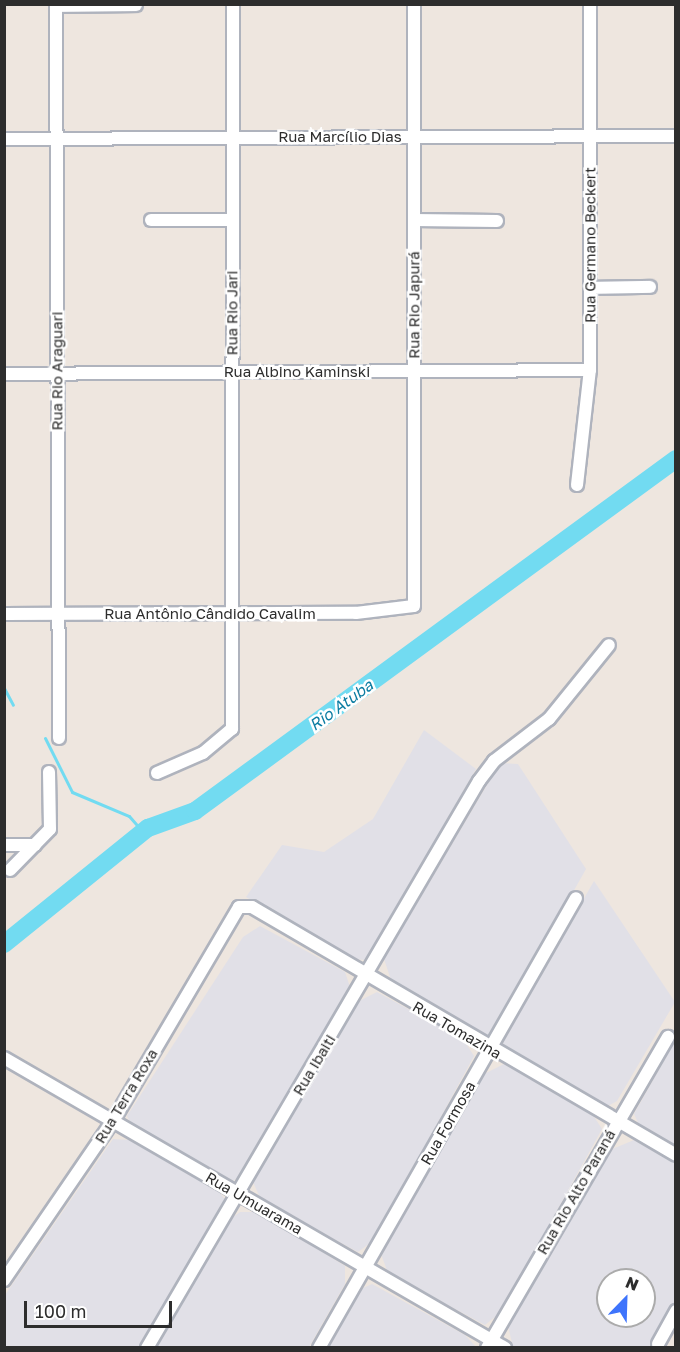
<!DOCTYPE html>
<html>
<head>
<meta charset="utf-8">
<style>
  body { margin:0 }
  #map { position:relative; width:680px; height:1352px; overflow:hidden; background:#eee6df; font-family:"Golos Text",sans-serif }
  div>[style] { position:absolute }
  .industrial>* { inset:0; background:#e1e0e7 }
  .stream>* { height:3px; margin:-1.5px; padding:0 1.5px; transform-origin:1.5px; border-radius:1.5px; background:#72dbf1 }
  .river>* { height:18px; margin:-9px; padding:0 9px; transform-origin:9px; border-radius:9px; background:#72dbf1 }
  .roads { filter:drop-shadow(2px 0 #afb3bd) drop-shadow(-2px 0 #afb3bd) drop-shadow(0 2px #afb3bd) drop-shadow(0 -2px #afb3bd) }
  .minor>* { height:12px; margin:-6px; padding:0 6px; transform-origin:6px; border-radius:6px; background:#fff }
  span { translate:-50% -50%; white-space:nowrap; text-align:center; line-height:1.15; -webkit-text-stroke:5px #fff; paint-order:stroke }
  .street-label { font-size:15px; color:#2d2d2d }
  .water-label { font-size:16px; color:#0c7da2; font-style:italic }
  .frame { position:absolute; inset:0; border:6px solid #2d2d2d; pointer-events:none }
  .north { position:absolute; left:596px; top:1268px; width:60px; height:60px; box-sizing:border-box; background:#fff; border:2px solid #ababab; border-radius:50%; rotate:23deg; font-size:16px; font-weight:700; line-height:24px; text-align:center; color:#2d2d2d }
  .north::after { content:''; display:block; margin:auto; width:21px; height:27px; background:#3e74fc; clip-path:polygon(50% 0,100% 100%,50% 72%,0 100%) }
  .scale { position:absolute; left:24px; top:1301px; width:148px; height:27px; box-sizing:border-box; border:3px solid #2d2d2d; border-top:0; padding-left:8px; font-size:18px; line-height:21px; white-space:nowrap; color:#2d2d2d; -webkit-text-stroke:4px #fff; paint-order:stroke }
</style>
</head>
<body>
<div id="map">
  <div class="industrial">
    <i style="clip-path:polygon(424px 730px,476px 769px,366px 960px,350px 959px,246px 897px,282px 845px,324px 852px,373px 819px)"></i>
    <i style="clip-path:polygon(500px 763px,518px 764px,586px 869px,490px 1040px,392px 983px,384px 959px)"></i>
    <i style="clip-path:polygon(594px 881px,675px 1002px,617px 1101px,608px 1106px,501px 1044px)"></i>
    <i style="clip-path:polygon(260px 926px,345px 972px,350px 987px,246px 1171px,232px 1182px,132px 1126px,127px 1116px,243px 937px)"></i>
    <i style="clip-path:polygon(377px 992px,463px 1039px,474px 1056px,374px 1240px,358px 1252px,261px 1200px,253px 1182px,357px 1002px)"></i>
    <i style="clip-path:polygon(675px 1041px,676px 1146px,675px 1146px,639px 1125px,634px 1114px)"></i>
    <i style="clip-path:polygon(504px 1064px,591px 1112px,602px 1129px,501px 1312px,485px 1325px,388px 1273px,381px 1254px,484px 1074px)"></i>
    <i style="clip-path:polygon(113px 1139px,130px 1140px,216px 1188px,227px 1202px,146px 1347px,5px 1348px,5px 1295px)"></i>
    <i style="clip-path:polygon(evenodd,634px 1140px,675px 1163px,675px 1301px,649px 1347px,513px 1347px,508px 1326px,610px 1150px,634px 1140px,608px 1280px,644px 1280px,644px 1316px,608px 1316px,608px 1280px)"></i>
    <i style="clip-path:polygon(240px 1212px,258px 1212px,345px 1266px,345px 1284px,309px 1347px,156px 1348px,229px 1220px)"></i>
    <i style="clip-path:polygon(372px 1284px,465px 1335px,476px 1347px,329px 1347px,361px 1289px)"></i>
  </div>
  <div class="stream">
    <i style="left:4px;top:688px;width:19px;rotate:62deg"></i>
    <i style="left:45px;top:738px;width:60px;rotate:63.4deg"></i>
    <i style="left:72px;top:792px;width:62px;rotate:22.8deg"></i>
    <i style="left:129px;top:816px;width:21px;rotate:49deg"></i>
  </div>
  <div class="river">
    <i style="left:4px;top:944px;width:185px;rotate:-38.9deg"></i>
    <i style="left:148px;top:828px;width:50px;rotate:-19.9deg"></i>
    <i style="left:195px;top:811px;width:596px;rotate:-36.2deg"></i>
  </div>
  <div class="roads">
    <div class="minor">
      <i style="left:56px;top:4px;width:734px;rotate:89.77deg"></i>
      <i style="left:56px;top:6px;width:80px;rotate:-0.7deg"></i>
      <i style="left:4px;top:139px;width:672px;rotate:-0.26deg"></i>
      <i style="left:151px;top:220px;width:81px"></i>
      <i style="left:414px;top:220px;width:83px;rotate:0.7deg"></i>
      <i style="left:590px;top:288px;width:60px;rotate:-1deg"></i>
      <i style="left:4px;top:374px;width:586px;rotate:-0.39deg"></i>
      <i style="left:577px;top:485px;width:116px;rotate:-83.6deg"></i>
      <i style="left:590px;top:370px;width:366px;rotate:-90deg"></i>
      <i style="left:4px;top:614px;width:352px;rotate:-0.2deg"></i>
      <i style="left:356px;top:613px;width:58px;rotate:-6.9deg"></i>
      <i style="left:414px;top:606px;width:602px;rotate:-90deg"></i>
      <i style="left:157px;top:773px;width:50px;rotate:-23.5deg"></i>
      <i style="left:203px;top:753px;width:38px;rotate:-40deg"></i>
      <i style="left:232px;top:729px;width:725px;rotate:-89.92deg"></i>
      <i style="left:4px;top:845px;width:31px"></i>
      <i style="left:10px;top:870px;width:57px;rotate:-45.7deg"></i>
      <i style="left:50px;top:829px;width:57px;rotate:-91deg"></i>
      <i style="left:4px;top:1058px;width:579px;rotate:30.06deg"></i>
      <i style="left:4px;top:1280px;width:193px;rotate:-55.6deg"></i>
      <i style="left:113px;top:1121px;width:248px;rotate:-59.5deg"></i>
      <i style="left:239px;top:907px;width:13px"></i>
      <i style="left:252px;top:907px;width:491px;rotate:30.3deg"></i>
      <i style="left:658px;top:1344px;width:38px;rotate:-61deg"></i>
      <i style="left:147px;top:1348px;width:657px;rotate:-59.65deg"></i>
      <i style="left:479px;top:781px;width:25px;rotate:-53deg"></i>
      <i style="left:494px;top:761px;width:69px;rotate:-37.4deg"></i>
      <i style="left:549px;top:719px;width:95px;rotate:-51deg"></i>
      <i style="left:319px;top:1348px;width:518px;rotate:-60.27deg"></i>
      <i style="left:487px;top:1348px;width:360px;rotate:-59.8deg"></i>
    </div>
  </div>
  <div class="street-label">
    <span style="left:340px;top:137px">Rua Marcílio Dias</span>
    <span style="left:590px;top:245px;rotate:-90deg">Rua Germano Beckert</span>
    <span style="left:414px;top:305px;rotate:-90deg">Rua Rio Japurá</span>
    <span style="left:232px;top:313px;rotate:-90deg">Rua Rio Jari</span>
    <span style="left:57px;top:371px;rotate:-90deg">Rua Rio Araguari</span>
    <span style="left:297px;top:372px">Rua Albino Kaminski</span>
    <span style="left:210px;top:614px">Rua Antônio Cândido Cavalim</span>
    <span style="left:457px;top:1030px;rotate:30deg">Rua Tomazina</span>
    <span style="left:314px;top:1065px;rotate:-59deg">Rua Ibaiti</span>
    <span style="left:126px;top:1096px;rotate:-59deg">Rua Terra Roxa</span>
    <span style="left:448px;top:1123px;rotate:-60deg">Rua Formosa</span>
    <span style="left:576px;top:1192px;rotate:-60deg">Rua Rio Alto Paraná</span>
    <span style="left:254px;top:1203px;rotate:30deg">Rua Umuarama</span>
  </div>
  <div class="water-label">
    <span style="left:341px;top:705px;rotate:-36deg">Rio Atuba</span>
  </div>
  <div class="frame"></div>
  <div class="north">N</div>
  <div class="scale">100 m</div>
</div>
</body>
</html>
